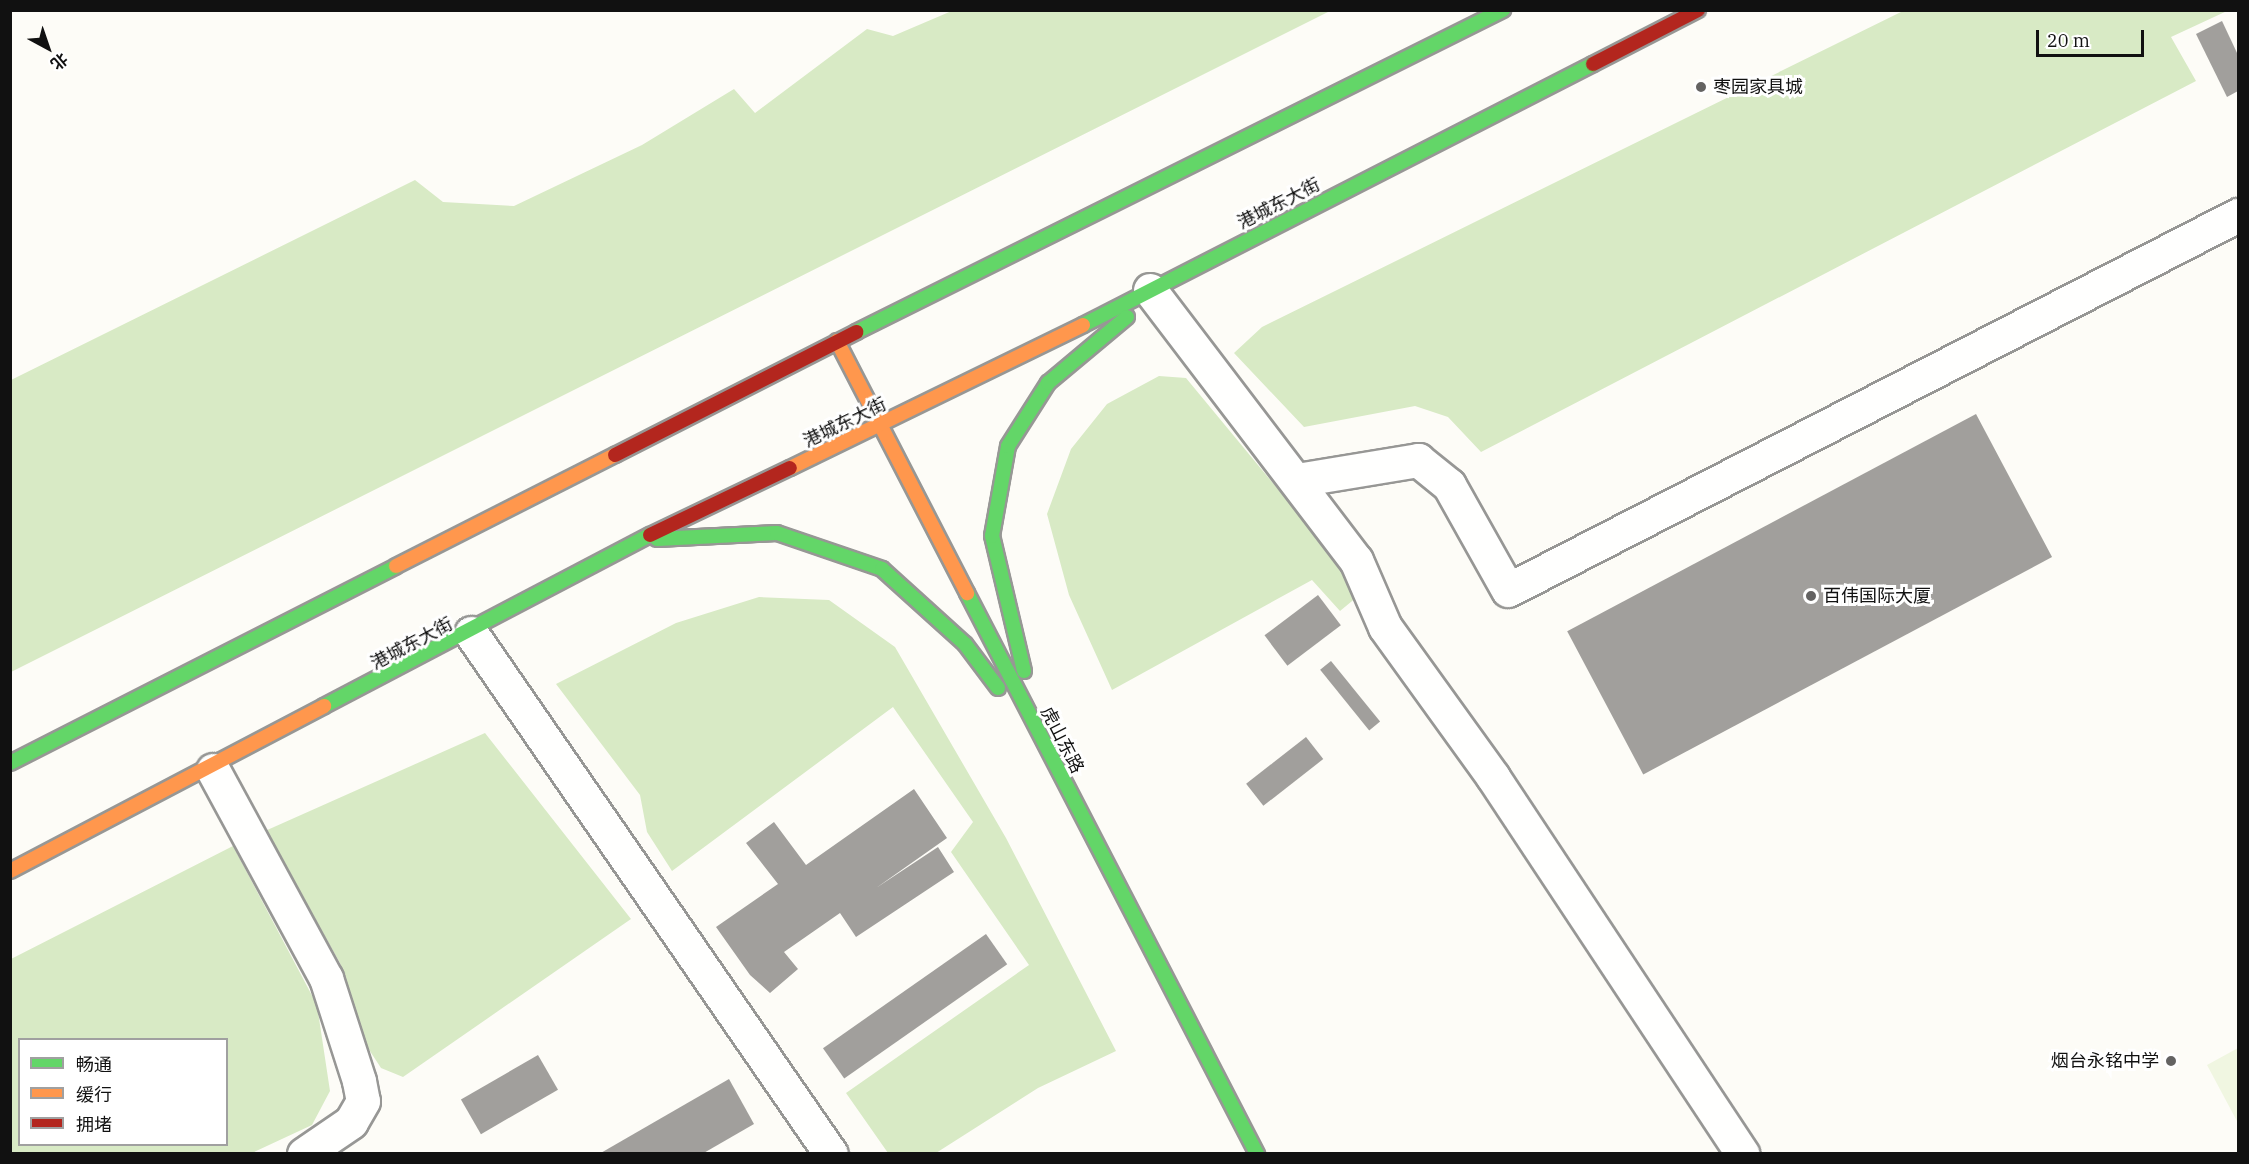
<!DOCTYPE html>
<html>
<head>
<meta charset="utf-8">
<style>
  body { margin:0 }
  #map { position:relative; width:2249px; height:1164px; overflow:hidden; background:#fdfcf7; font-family:"IBM Plex Serif","Noto Sans SC",serif }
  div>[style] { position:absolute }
  .forest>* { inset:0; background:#d8eac5 }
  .pitch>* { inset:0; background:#f0f6e1 }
  .building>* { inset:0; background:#a19f9c; transform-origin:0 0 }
  .roads { filter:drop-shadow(2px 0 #979795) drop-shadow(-2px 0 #979795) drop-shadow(0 2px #979795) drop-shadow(0 -2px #979795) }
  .street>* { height:33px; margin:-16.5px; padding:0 16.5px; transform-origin:16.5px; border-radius:16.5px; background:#fffffe }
  .fast>* { height:14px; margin:-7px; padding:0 7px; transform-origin:7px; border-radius:7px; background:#63d668 }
  .slow>* { height:14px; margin:-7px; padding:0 7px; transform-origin:7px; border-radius:7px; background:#ff974d }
  .jam>* { height:14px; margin:-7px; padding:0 7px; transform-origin:7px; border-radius:7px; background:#b3261e }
  .dots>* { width:16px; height:16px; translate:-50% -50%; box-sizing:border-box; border:3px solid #fff; border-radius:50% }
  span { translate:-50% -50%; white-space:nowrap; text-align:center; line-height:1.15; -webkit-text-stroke:6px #fff; paint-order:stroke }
  .poi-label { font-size:18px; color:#111 }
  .left { translate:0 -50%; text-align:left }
  .right { translate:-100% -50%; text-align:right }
  .street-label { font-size:18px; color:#111 }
  .frame { position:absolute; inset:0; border:12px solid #111; pointer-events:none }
  .legend { position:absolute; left:18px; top:1038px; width:210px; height:108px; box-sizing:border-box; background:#fff; border:2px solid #a0a0a0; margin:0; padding:8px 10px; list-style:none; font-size:18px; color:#111 }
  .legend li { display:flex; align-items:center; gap:12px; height:30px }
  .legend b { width:30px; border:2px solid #a0a0a0 }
  .north { position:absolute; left:18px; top:18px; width:60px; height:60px; -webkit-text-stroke:4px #fff; paint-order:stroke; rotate:140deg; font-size:16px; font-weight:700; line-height:24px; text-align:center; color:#111 }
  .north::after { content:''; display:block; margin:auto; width:21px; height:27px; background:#111; clip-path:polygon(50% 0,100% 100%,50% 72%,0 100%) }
  .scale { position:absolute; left:2036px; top:30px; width:108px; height:27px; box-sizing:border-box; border:3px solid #111; border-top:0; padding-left:8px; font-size:18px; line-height:21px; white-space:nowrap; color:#111; -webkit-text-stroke:4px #fff; paint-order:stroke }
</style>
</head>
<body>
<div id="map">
  <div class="forest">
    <i style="clip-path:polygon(954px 10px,1330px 11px,11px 672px,11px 380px,415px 180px,443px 202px,514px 206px,642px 145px,734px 89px,755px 113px,867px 29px,893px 36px)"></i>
    <i style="clip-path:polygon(1905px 10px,2227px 11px,2171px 37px,2196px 81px,1481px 452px,1448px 417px,1415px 406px,1304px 427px,1234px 353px,1262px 327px)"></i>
    <i style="clip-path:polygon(1159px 376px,1186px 378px,1363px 592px,1340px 611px,1312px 580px,1112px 690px,1069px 595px,1047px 514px,1071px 449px,1107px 404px)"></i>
    <i style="clip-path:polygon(759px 597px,829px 600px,895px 647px,1006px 838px,1116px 1051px,1038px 1088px,936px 1153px,888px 1153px,846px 1093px,1029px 965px,951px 852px,973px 822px,893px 707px,672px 871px,647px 832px,640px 795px,556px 684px,676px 623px)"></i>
    <i style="clip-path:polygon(485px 733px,631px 919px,403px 1077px,381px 1068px,364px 1042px,340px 963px,265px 831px)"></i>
    <i style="clip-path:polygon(evenodd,233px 846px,317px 1005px,330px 1091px,312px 1125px,252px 1153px,11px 1153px,11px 959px,233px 846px,20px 1040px,226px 1040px,226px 1144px,20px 1144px,20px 1040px)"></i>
  </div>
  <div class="pitch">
    <i style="clip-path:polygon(2238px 1048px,2238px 1123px,2207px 1065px)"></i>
  </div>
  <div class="building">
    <i style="clip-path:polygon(2222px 21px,2238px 55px,2238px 91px,2227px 97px,2196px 34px)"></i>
    <i style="left:1976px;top:414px;width:162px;height:463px;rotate:62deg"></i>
    <i style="left:1318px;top:595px;width:38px;height:67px;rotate:53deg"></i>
    <i style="left:1331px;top:661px;width:78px;height:14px;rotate:51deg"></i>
    <i style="left:1306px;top:737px;width:28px;height:76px;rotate:52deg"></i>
    <i style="clip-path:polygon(914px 789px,947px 838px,876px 888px,938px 847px,954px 872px,856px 937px,840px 913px,784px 952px,798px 969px,770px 993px,750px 975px,716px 927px,778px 884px,746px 843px,774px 822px,806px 865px)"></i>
    <i style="left:986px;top:934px;width:37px;height:199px;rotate:55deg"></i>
    <i style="left:538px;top:1055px;width:40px;height:89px;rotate:60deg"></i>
    <i style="clip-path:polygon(729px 1079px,754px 1124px,702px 1154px,599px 1154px)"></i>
  </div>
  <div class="roads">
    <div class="street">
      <i style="left:1150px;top:290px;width:340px;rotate:52.7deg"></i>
      <i style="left:1356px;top:560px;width:73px;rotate:66.6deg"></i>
      <i style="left:1385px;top:627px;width:185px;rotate:54.2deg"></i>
      <i style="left:1493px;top:777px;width:452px;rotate:56.5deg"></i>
      <i style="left:1297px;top:480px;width:123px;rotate:-9.4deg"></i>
      <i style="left:1418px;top:460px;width:40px;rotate:39deg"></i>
      <i style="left:1449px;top:485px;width:120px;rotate:60.7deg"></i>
      <i style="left:1508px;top:590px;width:821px;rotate:-27.19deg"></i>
      <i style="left:471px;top:633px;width:633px;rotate:55.36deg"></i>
      <i style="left:213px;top:770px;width:237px;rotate:61.5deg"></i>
      <i style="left:326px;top:978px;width:108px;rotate:72.2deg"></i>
      <i style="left:359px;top:1081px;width:20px;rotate:79deg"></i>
      <i style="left:363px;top:1101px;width:24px;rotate:120deg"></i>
      <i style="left:351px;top:1122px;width:57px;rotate:145.8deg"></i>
    </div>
    <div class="fast">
      <i style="left:1083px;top:325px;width:573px;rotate:-27.1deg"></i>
      <i style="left:856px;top:332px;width:723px;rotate:-26.46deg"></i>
      <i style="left:657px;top:539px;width:120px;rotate:-2.9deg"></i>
      <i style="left:777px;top:533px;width:111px;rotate:18.9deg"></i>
      <i style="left:882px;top:569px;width:112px;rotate:42.1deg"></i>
      <i style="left:965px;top:644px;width:55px;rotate:53.1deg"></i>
      <i style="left:967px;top:593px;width:632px;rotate:62.66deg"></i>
      <i style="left:1024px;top:671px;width:139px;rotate:-103.3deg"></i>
      <i style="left:992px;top:536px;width:91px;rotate:-79.9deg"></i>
      <i style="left:1008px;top:446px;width:75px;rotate:-57.6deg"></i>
      <i style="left:1048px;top:383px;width:103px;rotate:-39.9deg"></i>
      <i style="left:324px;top:706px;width:368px;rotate:-27.7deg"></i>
      <i style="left:10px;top:763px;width:433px;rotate:-27deg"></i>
    </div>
    <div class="slow">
      <i style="left:837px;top:341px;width:284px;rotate:62.7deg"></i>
      <i style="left:790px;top:468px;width:326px;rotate:-26deg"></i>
      <i style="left:396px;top:566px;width:246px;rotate:-26.9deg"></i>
      <i style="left:10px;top:871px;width:355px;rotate:-27.7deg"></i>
    </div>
    <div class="jam">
      <i style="left:1593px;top:64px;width:118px;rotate:-27.2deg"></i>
      <i style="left:615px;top:455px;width:271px;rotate:-27deg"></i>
      <i style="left:650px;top:535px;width:155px;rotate:-25.6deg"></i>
    </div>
  </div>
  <div class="dots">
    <i style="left:1701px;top:87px;background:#646362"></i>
    <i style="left:1811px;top:596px;background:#646362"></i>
    <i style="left:2171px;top:1061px;background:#646362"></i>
  </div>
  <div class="poi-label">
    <span class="left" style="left:1713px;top:87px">枣园家具城</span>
    <span class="left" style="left:1823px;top:596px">百伟国际大厦</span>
    <span class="right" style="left:2159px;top:1061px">烟台永铭中学</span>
  </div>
  <div class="street-label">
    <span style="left:1279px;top:204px;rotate:-27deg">港城东大街</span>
    <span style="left:845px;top:423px;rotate:-26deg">港城东大街</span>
    <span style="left:412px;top:644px;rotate:-28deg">港城东大街</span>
    <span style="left:1062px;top:740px;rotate:63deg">虎山东路</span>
  </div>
  <div class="frame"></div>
  <ul class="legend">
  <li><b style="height:8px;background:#63d668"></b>畅通</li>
  <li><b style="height:8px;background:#ff974d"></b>缓行</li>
  <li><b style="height:8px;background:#b3261e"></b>拥堵</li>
  </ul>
  <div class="north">北</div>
  <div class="scale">20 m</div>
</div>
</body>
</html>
